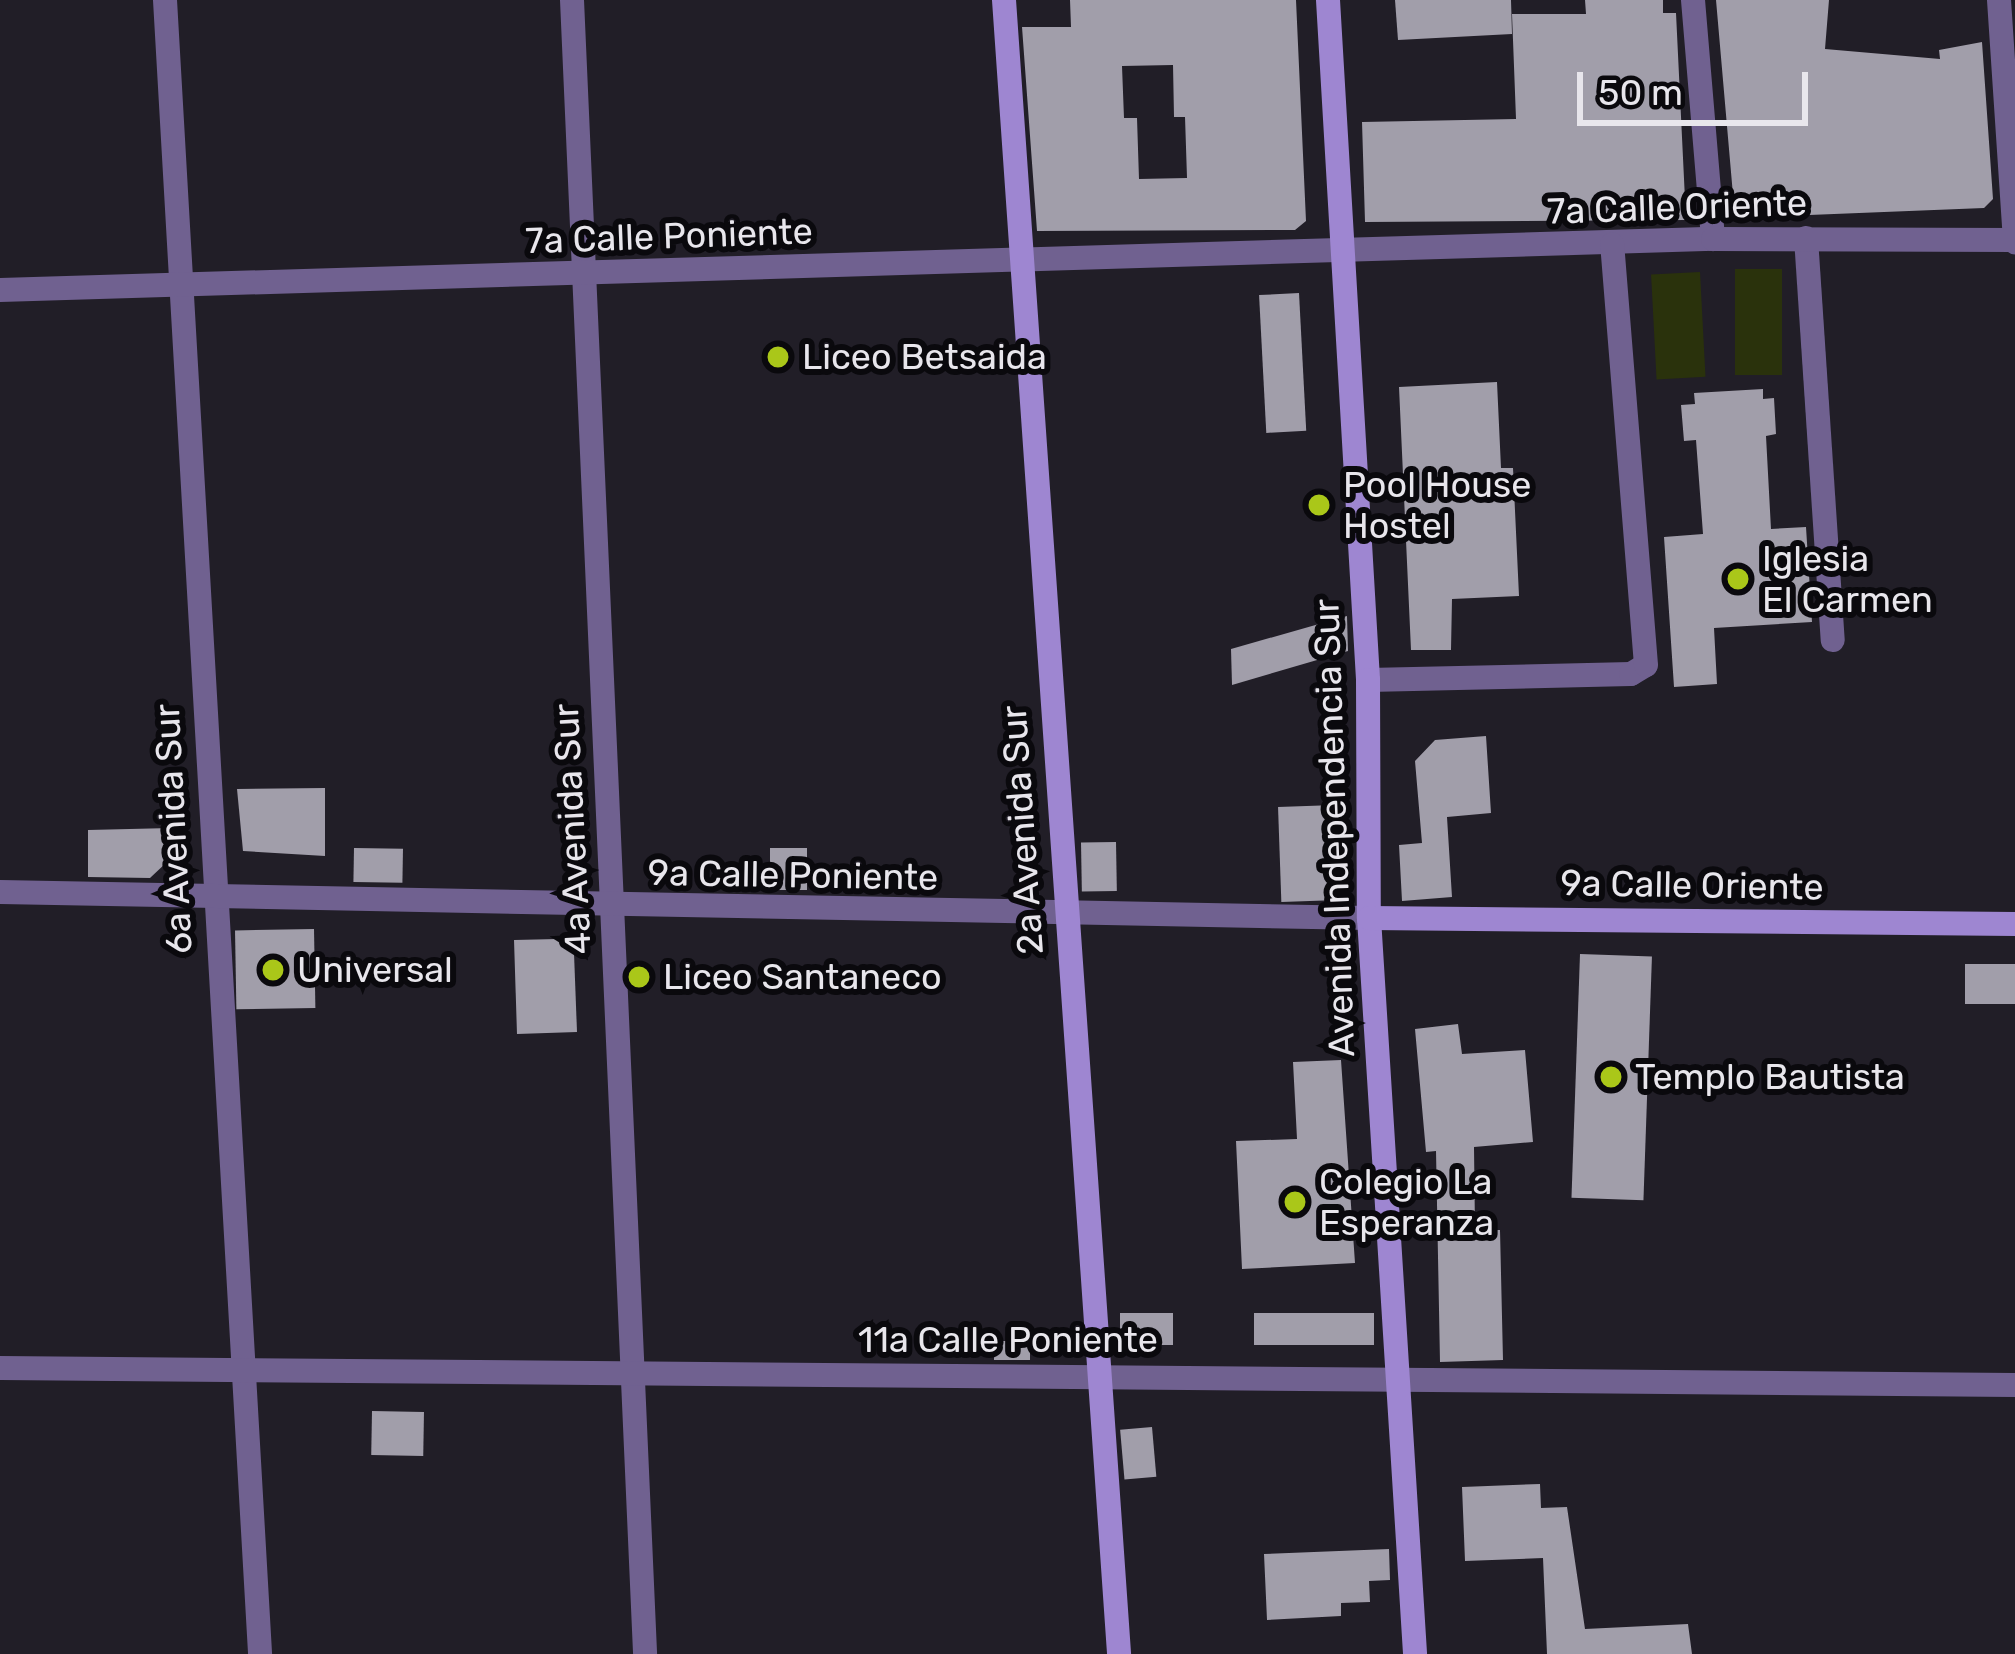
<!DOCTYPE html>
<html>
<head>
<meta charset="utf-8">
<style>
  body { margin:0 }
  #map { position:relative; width:2015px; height:1654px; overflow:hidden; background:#211e27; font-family:Rubik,sans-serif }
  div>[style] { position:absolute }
  .green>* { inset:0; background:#2a320c; transform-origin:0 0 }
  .building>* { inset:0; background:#a19eaa; transform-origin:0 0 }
  .street>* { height:24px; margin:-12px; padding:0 12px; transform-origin:12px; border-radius:12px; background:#706190 }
  .secondary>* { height:24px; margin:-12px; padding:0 12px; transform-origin:12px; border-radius:12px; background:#9e86d1 }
  .dots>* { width:33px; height:33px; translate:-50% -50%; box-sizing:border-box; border:6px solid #0a090d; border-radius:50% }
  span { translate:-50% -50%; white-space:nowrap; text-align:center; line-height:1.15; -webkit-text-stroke:12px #0a090d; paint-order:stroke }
  .street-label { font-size:36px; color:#e8e6ec }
  .poi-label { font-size:36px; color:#e8e6ec }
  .left { translate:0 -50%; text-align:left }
  .scale { position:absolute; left:1577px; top:72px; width:231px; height:54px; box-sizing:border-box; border:6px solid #e8e6ec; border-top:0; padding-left:15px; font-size:36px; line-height:42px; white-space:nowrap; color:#e8e6ec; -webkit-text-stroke:9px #0a090d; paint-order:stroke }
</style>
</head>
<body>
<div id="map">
  <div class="green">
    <i style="left:1735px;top:269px;width:47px;height:106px"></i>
    <i style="left:1700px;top:272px;width:105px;height:49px;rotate:87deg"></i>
  </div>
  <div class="building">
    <i style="clip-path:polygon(evenodd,1070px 0,1296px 0,1306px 221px,1295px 230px,1037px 231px,1022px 27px,1071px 27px,1070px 0,1173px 65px,1174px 117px,1185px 117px,1187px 178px,1139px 179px,1137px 118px,1124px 118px,1122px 66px,1173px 65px)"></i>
    <i style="clip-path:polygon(1395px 0,1511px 0,1512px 34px,1398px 40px)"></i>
    <i style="clip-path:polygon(1585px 0,1663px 0,1663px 13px,1676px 13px,1686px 220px,1365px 222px,1362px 122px,1516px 119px,1512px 14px,1586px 14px)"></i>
    <i style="clip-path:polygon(1716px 0,1829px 0,1825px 49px,1940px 59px,1939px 50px,1982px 42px,1993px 199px,1984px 208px,1735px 218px)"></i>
    <i style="left:1299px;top:293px;width:138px;height:40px;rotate:87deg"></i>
    <i style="clip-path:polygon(1497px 382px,1501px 468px,1513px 468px,1519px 596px,1452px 599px,1451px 650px,1411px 650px,1399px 387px)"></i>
    <i style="clip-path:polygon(1763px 389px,1763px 399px,1774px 398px,1776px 434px,1766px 436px,1771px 529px,1806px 527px,1812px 622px,1714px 628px,1717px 684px,1674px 687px,1664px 537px,1703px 534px,1696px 440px,1684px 441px,1681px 405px,1695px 404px,1694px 393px)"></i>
    <i style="clip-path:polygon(1347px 616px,1348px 651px,1232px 685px,1231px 649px)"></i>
    <i style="clip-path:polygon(1486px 736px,1491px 813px,1447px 817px,1452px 897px,1402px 901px,1399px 845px,1422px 843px,1415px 761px,1435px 740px)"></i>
    <i style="clip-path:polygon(325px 788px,325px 856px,243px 851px,237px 789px)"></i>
    <i style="left:1335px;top:805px;width:95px;height:57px;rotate:88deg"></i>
    <i style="clip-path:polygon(171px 828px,167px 862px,150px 878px,88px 877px,88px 830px)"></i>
    <i style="left:1116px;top:842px;width:49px;height:35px;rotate:89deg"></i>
    <i style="left:354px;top:848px;width:49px;height:34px;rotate:1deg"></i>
    <i style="left:770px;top:848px;width:37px;height:42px"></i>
    <i style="left:314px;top:929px;width:79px;height:79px;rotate:89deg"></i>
    <i style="clip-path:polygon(557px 939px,574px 953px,577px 1032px,517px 1034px,514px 940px)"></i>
    <i style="left:1580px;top:954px;width:72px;height:244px;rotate:2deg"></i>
    <i style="left:2015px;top:964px;width:40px;height:50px;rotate:90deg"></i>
    <i style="clip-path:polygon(1458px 1024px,1462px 1054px,1525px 1050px,1533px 1142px,1474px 1147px,1475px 1230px,1500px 1230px,1503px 1360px,1440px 1362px,1436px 1151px,1426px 1152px,1415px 1029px)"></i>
    <i style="clip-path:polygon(1341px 1060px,1355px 1263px,1242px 1269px,1236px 1141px,1297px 1139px,1293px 1062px)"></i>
    <i style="left:1120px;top:1313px;width:53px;height:32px"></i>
    <i style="left:1254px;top:1313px;width:120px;height:32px"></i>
    <i style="left:994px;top:1341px;width:36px;height:19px"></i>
    <i style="left:372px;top:1411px;width:52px;height:44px;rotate:1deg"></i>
    <i style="left:1152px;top:1427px;width:50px;height:32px;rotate:85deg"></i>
    <i style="clip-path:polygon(1540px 1484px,1541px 1508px,1567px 1507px,1585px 1629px,1688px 1624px,1692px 1654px,1547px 1654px,1543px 1558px,1465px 1561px,1462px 1487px)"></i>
    <i style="clip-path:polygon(1389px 1549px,1390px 1580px,1369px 1581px,1370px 1602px,1341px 1603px,1341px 1616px,1267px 1620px,1264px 1554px)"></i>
  </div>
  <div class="street">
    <i style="left:165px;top:0;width:1657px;rotate:86.71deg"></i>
    <i style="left:572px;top:0;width:1656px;rotate:87.47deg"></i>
    <i style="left:1693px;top:0;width:240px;rotate:85.2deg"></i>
    <i style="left:1999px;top:0;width:243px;rotate:86.2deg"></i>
    <i style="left:1806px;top:238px;width:403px;rotate:86.2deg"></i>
    <i style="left:0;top:290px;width:1714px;rotate:-1.71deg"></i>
    <i style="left:1713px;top:239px;width:302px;rotate:0.2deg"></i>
    <i style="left:1368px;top:680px;width:263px;rotate:-1.3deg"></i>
    <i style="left:1631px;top:674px;width:17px;rotate:-31deg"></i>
    <i style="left:1646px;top:665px;width:422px;rotate:-94.6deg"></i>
    <i style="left:0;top:892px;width:1369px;rotate:1.09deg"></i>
    <i style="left:0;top:1368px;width:2015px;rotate:0.48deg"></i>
  </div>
  <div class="secondary">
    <i style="left:1004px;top:0;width:1658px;rotate:86.02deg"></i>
    <i style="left:1328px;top:0;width:681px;rotate:86.63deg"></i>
    <i style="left:1368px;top:680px;width:238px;rotate:89.8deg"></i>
    <i style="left:1369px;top:918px;width:737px;rotate:86.42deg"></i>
    <i style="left:1369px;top:918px;width:646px;rotate:0.53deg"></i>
  </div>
  <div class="dots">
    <i style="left:778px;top:357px;background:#aac719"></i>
    <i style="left:1319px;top:505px;background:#aac719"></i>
    <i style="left:1738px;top:579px;background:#aac719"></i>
    <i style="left:273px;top:970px;background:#aac719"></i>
    <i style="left:639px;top:977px;background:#aac719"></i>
    <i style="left:1611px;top:1077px;background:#aac719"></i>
    <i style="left:1295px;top:1202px;background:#aac719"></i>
  </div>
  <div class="street-label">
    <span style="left:1677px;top:207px;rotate:-2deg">7a Calle Oriente</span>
    <span style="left:669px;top:236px;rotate:-2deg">7a Calle Poniente</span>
    <span style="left:1334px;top:828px;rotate:-92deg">Avenida Independencia Sur</span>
    <span style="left:173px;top:829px;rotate:-93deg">6a Avenida Sur</span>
    <span style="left:572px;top:829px;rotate:-93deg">4a Avenida Sur</span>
    <span style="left:1022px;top:830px;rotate:-94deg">2a Avenida Sur</span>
    <span style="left:793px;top:875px;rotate:1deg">9a Calle Poniente</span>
    <span style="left:1692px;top:885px;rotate:1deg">9a Calle Oriente</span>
    <span style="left:1008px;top:1340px">11a Calle Poniente</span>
  </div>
  <div class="poi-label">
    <span class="left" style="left:802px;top:357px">Liceo Betsaida</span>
    <span class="left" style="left:1343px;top:505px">Pool House<br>Hostel</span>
    <span class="left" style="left:1762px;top:579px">Iglesia<br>El Carmen</span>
    <span class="left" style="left:297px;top:970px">Universal</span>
    <span class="left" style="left:663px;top:977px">Liceo Santaneco</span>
    <span class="left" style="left:1635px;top:1077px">Templo Bautista</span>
    <span class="left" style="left:1319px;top:1202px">Colegio La<br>Esperanza</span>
  </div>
  <div class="scale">50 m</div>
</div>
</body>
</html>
